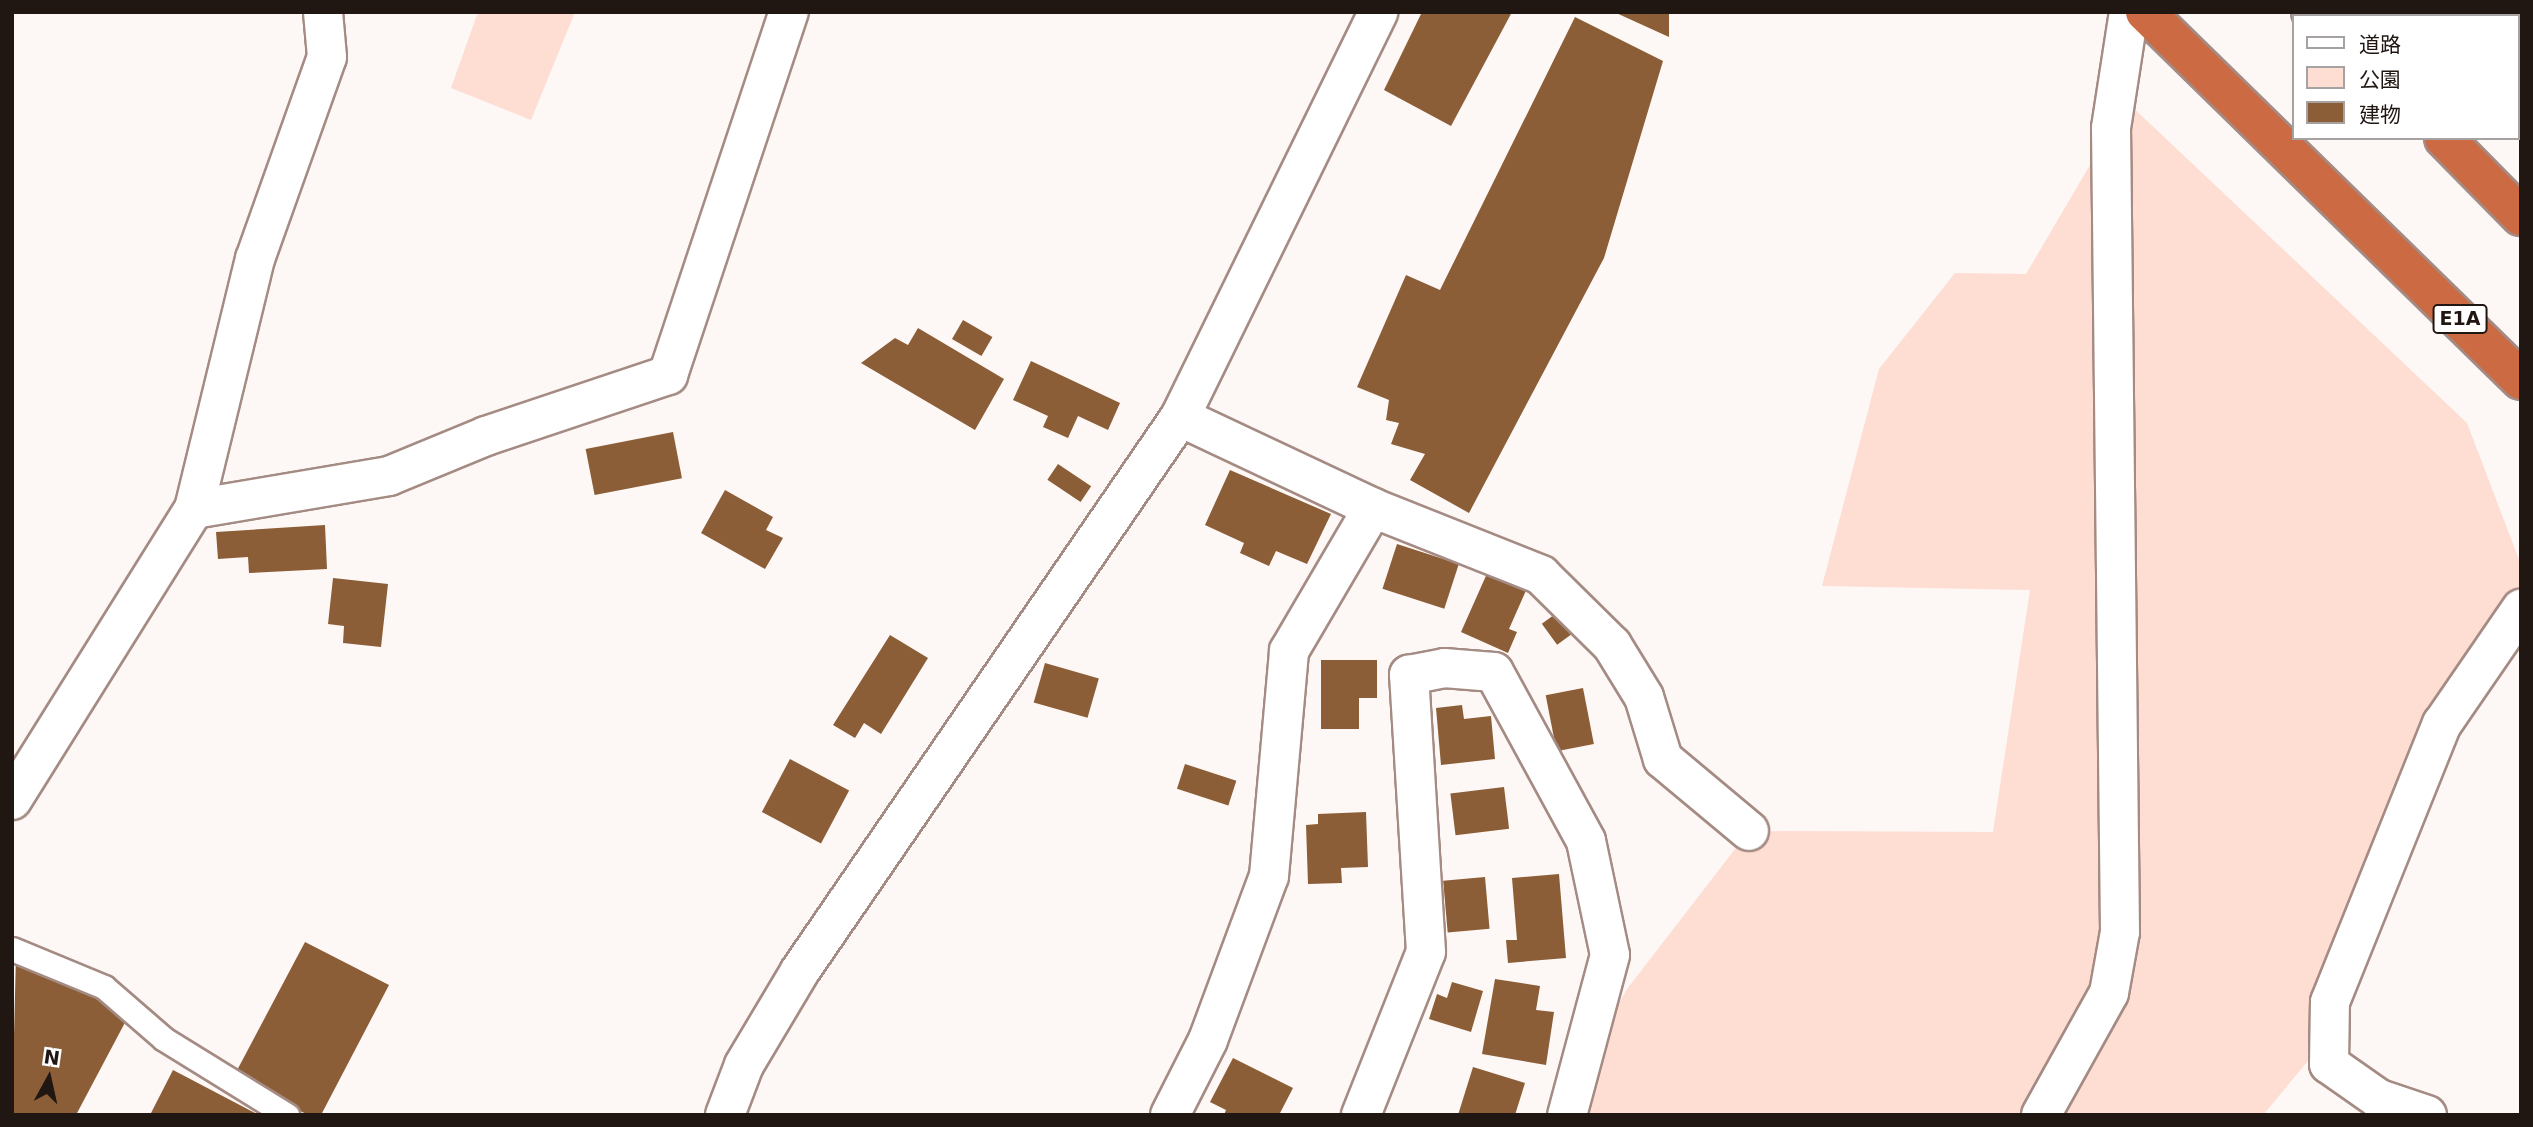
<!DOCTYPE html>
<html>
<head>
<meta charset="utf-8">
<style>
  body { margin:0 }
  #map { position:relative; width:2533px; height:1127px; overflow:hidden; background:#fdf7f5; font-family:"DejaVu Sans","Noto Sans JP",sans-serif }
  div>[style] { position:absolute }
  .green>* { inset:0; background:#feddd2 }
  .building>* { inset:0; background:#8b5e37; transform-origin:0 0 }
  .roads { filter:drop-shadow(2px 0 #a48b83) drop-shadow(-2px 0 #a48b83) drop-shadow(0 2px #a48b83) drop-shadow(0 -2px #a48b83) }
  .lane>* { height:23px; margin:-11.5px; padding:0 11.5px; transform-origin:11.5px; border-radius:11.5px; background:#fff }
  .street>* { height:38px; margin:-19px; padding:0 19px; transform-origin:19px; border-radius:19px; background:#fff }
  .highway>* { height:38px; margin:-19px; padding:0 19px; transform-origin:19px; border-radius:19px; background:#cc6a43 }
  span { translate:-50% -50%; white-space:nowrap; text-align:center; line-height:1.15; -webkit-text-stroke:6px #fff; paint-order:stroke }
  .shield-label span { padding:2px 5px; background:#fff; border:2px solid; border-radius:5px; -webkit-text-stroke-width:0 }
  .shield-label { font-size:19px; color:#201713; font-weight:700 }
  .frame { position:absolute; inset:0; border:14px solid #201713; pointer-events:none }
  .legend { position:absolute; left:2292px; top:14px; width:228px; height:126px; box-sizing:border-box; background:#fff; border:2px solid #a6a2a1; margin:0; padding:9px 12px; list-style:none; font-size:21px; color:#201713 }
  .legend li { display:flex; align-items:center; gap:14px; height:35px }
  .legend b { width:35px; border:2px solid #a6a2a1 }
  .north { position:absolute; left:14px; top:1043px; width:70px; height:70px; -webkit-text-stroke:5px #fff; paint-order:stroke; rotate:8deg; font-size:19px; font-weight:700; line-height:28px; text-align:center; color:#201713 }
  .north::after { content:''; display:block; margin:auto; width:24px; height:32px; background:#201713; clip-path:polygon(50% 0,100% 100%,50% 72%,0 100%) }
</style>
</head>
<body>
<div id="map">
  <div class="green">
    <i style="clip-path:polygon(478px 12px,575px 12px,531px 120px,451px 88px)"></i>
    <i style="clip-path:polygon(2127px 102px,2467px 423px,2521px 565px,2521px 585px,2317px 1050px,2263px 1115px,1570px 1115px,1593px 1049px,1627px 989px,1749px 831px,1993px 832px,2030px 590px,1822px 586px,1879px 369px,1955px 273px,2026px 274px)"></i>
  </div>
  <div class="building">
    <i style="clip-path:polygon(1422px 12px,1512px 12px,1451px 126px,1384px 90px)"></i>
    <i style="clip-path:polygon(1614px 12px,1669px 12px,1669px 37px)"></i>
    <i style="clip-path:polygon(1575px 17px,1663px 61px,1604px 258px,1469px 513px,1410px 480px,1425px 454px,1391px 444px,1399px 423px,1386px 420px,1389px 400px,1357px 387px,1406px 275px,1440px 290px)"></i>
    <i style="left:963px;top:320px;width:34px;height:22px;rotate:30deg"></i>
    <i style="clip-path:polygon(918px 328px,1004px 379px,975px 430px,861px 363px,895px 338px,908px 345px)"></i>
    <i style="clip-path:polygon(1031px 361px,1120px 403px,1108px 430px,1078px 416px,1068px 438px,1043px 427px,1048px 416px,1013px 400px)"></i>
    <i style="left:673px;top:432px;width:47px;height:89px;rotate:79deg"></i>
    <i style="left:1058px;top:464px;width:40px;height:19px;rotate:34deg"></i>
    <i style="clip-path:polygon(1230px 470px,1331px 514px,1307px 564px,1276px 551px,1269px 566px,1240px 553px,1244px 543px,1205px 525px)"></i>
    <i style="clip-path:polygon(725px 490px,773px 517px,766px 530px,783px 538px,765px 569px,701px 533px)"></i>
    <i style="clip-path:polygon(325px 525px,327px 569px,249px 573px,248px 557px,218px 559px,216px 532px)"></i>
    <i style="left:1397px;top:544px;width:65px;height:47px;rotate:18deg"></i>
    <i style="clip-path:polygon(1489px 569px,1528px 586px,1509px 629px,1517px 632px,1508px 653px,1461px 632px)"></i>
    <i style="clip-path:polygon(333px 578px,388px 584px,381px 647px,343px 643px,344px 626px,328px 624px)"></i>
    <i style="left:1558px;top:612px;width:26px;height:20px;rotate:54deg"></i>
    <i style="clip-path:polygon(890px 635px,928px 658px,881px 734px,864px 723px,855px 738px,833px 725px)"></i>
    <i style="clip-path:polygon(1321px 660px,1377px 660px,1377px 698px,1359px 698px,1359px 729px,1321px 729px)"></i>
    <i style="left:1045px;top:663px;width:56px;height:41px;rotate:16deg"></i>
    <i style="left:1583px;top:688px;width:57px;height:38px;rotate:79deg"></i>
    <i style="clip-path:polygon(1462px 705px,1464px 719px,1491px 716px,1495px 759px,1441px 765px,1436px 708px)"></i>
    <i style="left:790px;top:759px;width:67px;height:60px;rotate:28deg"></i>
    <i style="left:1185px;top:764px;width:54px;height:26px;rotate:18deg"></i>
    <i style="left:1504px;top:787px;width:42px;height:54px;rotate:83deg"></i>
    <i style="clip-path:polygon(1366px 812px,1368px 867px,1341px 868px,1342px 883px,1308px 884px,1306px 825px,1318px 824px,1318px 814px)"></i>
    <i style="clip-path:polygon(1559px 874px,1566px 958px,1508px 963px,1506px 940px,1517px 940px,1512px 878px)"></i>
    <i style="left:1485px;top:877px;width:52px;height:42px;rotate:85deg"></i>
    <i style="clip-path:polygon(305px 942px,389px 985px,321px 1115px,308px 1115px,234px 1076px)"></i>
    <i style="clip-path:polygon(16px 955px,129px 1015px,76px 1115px,12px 1115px)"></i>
    <i style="clip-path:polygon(1495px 979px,1540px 986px,1536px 1010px,1554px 1012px,1546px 1065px,1482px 1054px)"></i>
    <i style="clip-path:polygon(1452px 982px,1483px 991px,1471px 1032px,1429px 1019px,1437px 994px,1447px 998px)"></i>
    <i style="clip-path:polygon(1233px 1058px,1293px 1088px,1279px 1115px,1224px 1115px,1226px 1110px,1210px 1102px)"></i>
    <i style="clip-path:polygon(1473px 1067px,1525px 1083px,1515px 1115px,1458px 1115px)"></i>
    <i style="clip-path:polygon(173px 1070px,259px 1115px,150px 1115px)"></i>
  </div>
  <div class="roads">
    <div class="lane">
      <i style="left:12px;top:949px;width:100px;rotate:22.4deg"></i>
      <i style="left:104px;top:987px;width:79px;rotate:40.9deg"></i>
      <i style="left:164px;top:1039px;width:145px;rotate:31.7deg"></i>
    </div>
    <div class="street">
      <i style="left:1180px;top:417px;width:213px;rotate:25.2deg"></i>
      <i style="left:1373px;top:508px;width:181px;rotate:21.7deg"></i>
      <i style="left:1541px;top:575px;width:100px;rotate:44.6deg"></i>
      <i style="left:1612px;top:645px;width:61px;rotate:58.4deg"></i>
      <i style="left:1644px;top:697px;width:65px;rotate:73deg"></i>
      <i style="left:1663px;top:759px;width:112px;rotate:39.9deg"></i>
      <i style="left:194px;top:509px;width:198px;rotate:-9.6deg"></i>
      <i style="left:389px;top:476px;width:105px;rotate:-22.4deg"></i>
      <i style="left:486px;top:436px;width:192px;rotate:-18.5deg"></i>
      <i style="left:668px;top:375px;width:383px;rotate:-71.6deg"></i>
      <i style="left:12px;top:800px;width:343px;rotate:-58deg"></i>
      <i style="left:194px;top:509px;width:257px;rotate:-76.3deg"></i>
      <i style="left:255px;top:259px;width:214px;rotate:-70.4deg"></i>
      <i style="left:327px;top:57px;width:45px;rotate:-95.1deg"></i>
      <i style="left:725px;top:1115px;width:53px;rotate:-69.2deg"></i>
      <i style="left:744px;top:1065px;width:109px;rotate:-59.2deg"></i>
      <i style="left:800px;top:971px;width:672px;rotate:-55.55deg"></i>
      <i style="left:1180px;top:417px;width:451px;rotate:-63.9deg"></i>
      <i style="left:1170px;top:1115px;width:84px;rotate:-63.1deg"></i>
      <i style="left:1208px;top:1040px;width:175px;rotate:-69.6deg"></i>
      <i style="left:1269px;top:876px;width:226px;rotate:-84.9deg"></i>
      <i style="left:1289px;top:651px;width:166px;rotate:-59.6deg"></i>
      <i style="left:1361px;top:1115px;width:175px;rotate:-68.3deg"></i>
      <i style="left:1426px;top:952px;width:278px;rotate:-93.5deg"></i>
      <i style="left:1409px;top:675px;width:36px;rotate:-11deg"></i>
      <i style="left:1444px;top:668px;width:50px;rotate:4.6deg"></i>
      <i style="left:1494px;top:672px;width:192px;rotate:61.4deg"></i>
      <i style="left:1586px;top:841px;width:116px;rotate:78.1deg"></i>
      <i style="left:1610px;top:955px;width:166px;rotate:105deg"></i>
      <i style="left:2041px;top:1115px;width:140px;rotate:-60.9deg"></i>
      <i style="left:2109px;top:993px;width:62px;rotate:-79.8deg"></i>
      <i style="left:2120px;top:932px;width:804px;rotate:-90.64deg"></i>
      <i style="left:2111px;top:128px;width:117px;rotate:-81.2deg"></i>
      <i style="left:2427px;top:1115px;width:51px;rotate:-161.6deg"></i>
      <i style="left:2379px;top:1099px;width:61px;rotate:-145deg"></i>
      <i style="left:2329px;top:1064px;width:62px;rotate:-89.1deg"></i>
      <i style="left:2330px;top:1002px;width:300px;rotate:-68.1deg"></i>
      <i style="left:2442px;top:724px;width:140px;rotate:-55.5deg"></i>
    </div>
    <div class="highway">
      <i style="left:2145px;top:12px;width:526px;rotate:44.38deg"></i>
      <i style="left:2311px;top:12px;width:6px;rotate:45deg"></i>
      <i style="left:2444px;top:138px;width:110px;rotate:45.4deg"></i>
    </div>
  </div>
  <div class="shield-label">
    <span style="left:2460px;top:319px">E1A</span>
  </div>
  <div class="frame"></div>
  <ul class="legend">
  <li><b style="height:9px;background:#fff"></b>道路</li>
  <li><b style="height:19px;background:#feddd2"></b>公園</li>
  <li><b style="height:19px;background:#8b5e37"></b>建物</li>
  </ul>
  <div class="north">N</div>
</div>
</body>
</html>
